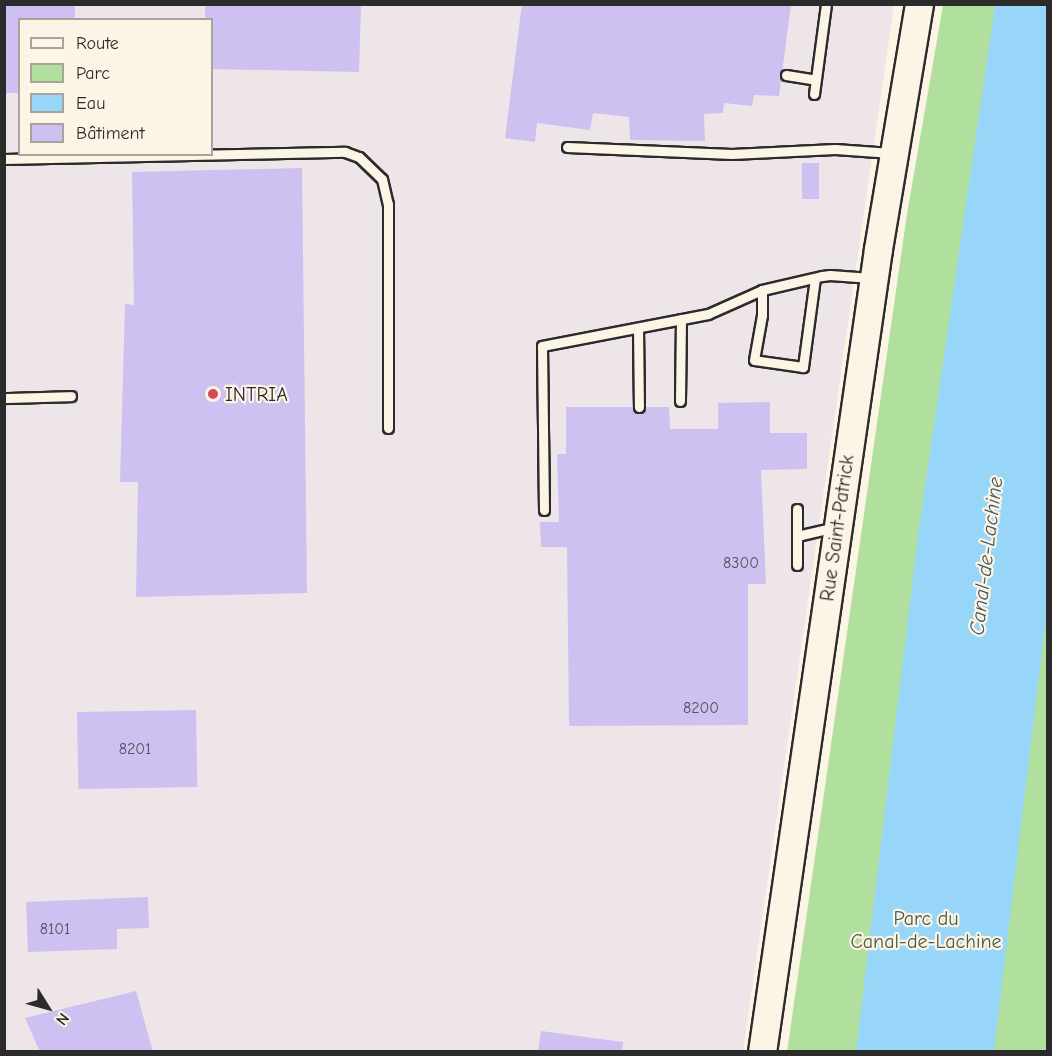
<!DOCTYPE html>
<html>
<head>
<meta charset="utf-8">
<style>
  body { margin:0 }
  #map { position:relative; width:1052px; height:1056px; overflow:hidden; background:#fcf5e5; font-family:"Comic Neue",sans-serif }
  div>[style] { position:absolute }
  .built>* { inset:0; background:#eee5e9 }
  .green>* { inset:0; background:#b0df9e }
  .water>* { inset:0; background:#98d6f9 }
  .building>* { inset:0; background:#cec0f1; transform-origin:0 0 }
  .roads { filter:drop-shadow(2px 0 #2b2b2b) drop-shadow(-2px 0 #2b2b2b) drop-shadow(0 2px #2b2b2b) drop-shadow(0 -2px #2b2b2b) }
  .lane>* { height:9px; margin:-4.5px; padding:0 4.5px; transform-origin:4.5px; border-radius:4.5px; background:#fcf5e5 }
  .secondary>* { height:27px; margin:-13.5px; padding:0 13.5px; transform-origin:13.5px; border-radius:13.5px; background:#fcf5e5 }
  .dots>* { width:16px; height:16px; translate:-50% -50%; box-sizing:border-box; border:3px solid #fcf5e5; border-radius:50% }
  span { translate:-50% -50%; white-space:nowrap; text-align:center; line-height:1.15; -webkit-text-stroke:4.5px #fcf5e5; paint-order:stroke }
  .number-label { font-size:16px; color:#54505c }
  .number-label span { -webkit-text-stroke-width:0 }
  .poi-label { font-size:20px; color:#2b2b2b }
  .left { translate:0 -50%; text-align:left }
  .street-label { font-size:20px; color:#2b2b2b }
  .park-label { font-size:20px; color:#4c5848 }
  .water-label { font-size:21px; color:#46565e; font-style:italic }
  .frame { position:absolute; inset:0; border:6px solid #2b2b2b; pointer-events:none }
  .legend { position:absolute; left:18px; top:18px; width:195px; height:138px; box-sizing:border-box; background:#fcf5e5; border:2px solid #a8a49b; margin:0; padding:8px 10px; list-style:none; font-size:18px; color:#2b2b2b }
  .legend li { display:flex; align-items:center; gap:12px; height:30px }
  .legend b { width:30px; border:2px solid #a8a49b }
  .north { position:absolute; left:18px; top:978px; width:60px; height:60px; -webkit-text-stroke:4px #fcf5e5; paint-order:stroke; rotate:127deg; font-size:16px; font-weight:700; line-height:24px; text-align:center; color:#2b2b2b }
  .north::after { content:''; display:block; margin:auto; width:21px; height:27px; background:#2b2b2b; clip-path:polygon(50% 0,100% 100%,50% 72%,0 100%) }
</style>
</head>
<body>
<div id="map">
  <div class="built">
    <i style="clip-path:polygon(evenodd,5px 5px,894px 5px,743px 1051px,5px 1052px,5px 5px,20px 20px,212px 20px,212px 154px,20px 154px,20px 20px)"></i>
  </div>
  <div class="green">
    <i style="clip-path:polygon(943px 5px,1047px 5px,1047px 1051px,787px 1052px,907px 214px)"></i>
  </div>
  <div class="water">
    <i style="clip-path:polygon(995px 5px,1047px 5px,1048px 600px,994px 1051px,856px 1051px,918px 535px)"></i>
  </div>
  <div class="building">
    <i style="clip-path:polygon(4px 4px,75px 4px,75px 20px,20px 20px,20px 93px,4px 93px)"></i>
    <i style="clip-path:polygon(205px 4px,361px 4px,359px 72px,212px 69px,212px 20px,205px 20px)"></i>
    <i style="clip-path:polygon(522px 4px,791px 4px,779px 96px,754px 95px,752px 106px,724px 103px,723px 113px,704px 114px,705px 141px,630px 140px,629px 117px,593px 113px,590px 130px,537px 123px,535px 142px,505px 138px)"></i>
    <i style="left:802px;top:163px;width:17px;height:36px"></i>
    <i style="clip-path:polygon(302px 168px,307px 593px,136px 597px,138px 482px,120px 482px,125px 304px,134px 305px,132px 172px)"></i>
    <i style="clip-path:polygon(770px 402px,770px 433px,807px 433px,807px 469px,761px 470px,766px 584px,748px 584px,748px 725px,569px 726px,567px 547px,541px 547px,540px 522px,559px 522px,557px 454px,566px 454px,566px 407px,632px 407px,639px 414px,646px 407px,669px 407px,670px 429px,718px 429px,718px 403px)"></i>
    <i style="left:196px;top:710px;width:77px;height:119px;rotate:89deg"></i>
    <i style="clip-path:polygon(148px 897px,149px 928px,117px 929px,117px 949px,28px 952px,26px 902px)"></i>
    <i style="clip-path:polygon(136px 991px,153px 1052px,40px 1052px,25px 1018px)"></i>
    <i style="clip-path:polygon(541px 1031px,623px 1042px,622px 1052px,538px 1052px)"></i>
  </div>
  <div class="roads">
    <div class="lane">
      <i style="left:786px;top:75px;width:30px;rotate:9deg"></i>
      <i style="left:814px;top:94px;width:91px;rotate:-82.4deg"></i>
      <i style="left:567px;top:147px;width:165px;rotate:2.4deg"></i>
      <i style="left:732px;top:154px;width:103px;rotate:-2.8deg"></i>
      <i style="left:835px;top:149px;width:56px;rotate:4.1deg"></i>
      <i style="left:4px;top:159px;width:341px;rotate:-1.2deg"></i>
      <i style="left:345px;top:152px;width:15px;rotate:20deg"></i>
      <i style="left:359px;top:157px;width:32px;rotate:44deg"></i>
      <i style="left:382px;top:179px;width:26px;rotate:77deg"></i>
      <i style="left:388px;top:204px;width:224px;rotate:90deg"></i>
      <i style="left:815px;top:278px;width:90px;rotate:97.7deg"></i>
      <i style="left:803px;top:367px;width:49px;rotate:-171.9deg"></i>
      <i style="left:754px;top:360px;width:46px;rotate:-79.9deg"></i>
      <i style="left:762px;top:315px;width:25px;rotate:-90deg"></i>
      <i style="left:762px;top:290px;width:62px;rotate:-13.1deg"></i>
      <i style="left:822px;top:276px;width:8px;rotate:-7deg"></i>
      <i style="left:830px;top:275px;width:41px;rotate:4.2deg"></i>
      <i style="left:638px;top:328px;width:79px;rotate:89.3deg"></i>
      <i style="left:4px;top:398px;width:67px;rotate:-1.7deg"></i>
      <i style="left:680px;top:401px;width:82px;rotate:-89.3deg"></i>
      <i style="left:544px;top:510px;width:164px;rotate:-90.7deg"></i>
      <i style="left:542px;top:346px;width:169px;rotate:-10.9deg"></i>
      <i style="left:708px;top:314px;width:59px;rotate:-24deg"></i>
      <i style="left:797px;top:536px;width:39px;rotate:-13deg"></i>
      <i style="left:797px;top:565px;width:56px;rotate:-90deg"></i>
    </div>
    <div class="secondary">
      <i style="left:762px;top:1052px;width:811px;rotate:-81.78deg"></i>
      <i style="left:878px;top:249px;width:248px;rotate:-80.5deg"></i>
    </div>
  </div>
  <div class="dots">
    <i style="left:213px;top:394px;background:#d1495b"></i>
  </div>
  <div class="number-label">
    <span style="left:741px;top:563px">8300</span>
    <span style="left:701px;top:708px">8200</span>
    <span style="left:135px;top:749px">8201</span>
    <span style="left:55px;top:929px">8101</span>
  </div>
  <div class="poi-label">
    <span class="left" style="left:225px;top:394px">INTRIA</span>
  </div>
  <div class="street-label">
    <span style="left:837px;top:528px;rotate:-82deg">Rue Saint-Patrick</span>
  </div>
  <div class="park-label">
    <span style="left:926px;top:930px">Parc du<br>Canal-de-Lachine</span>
  </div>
  <div class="water-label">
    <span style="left:986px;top:556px;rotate:-83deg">Canal-de-Lachine</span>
  </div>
  <div class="frame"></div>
  <ul class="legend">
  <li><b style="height:8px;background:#fcf5e5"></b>Route</li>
  <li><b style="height:16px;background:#b0df9e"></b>Parc</li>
  <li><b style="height:16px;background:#98d6f9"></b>Eau</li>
  <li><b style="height:16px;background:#cec0f1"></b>Bâtiment</li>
  </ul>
  <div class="north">N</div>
</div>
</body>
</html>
